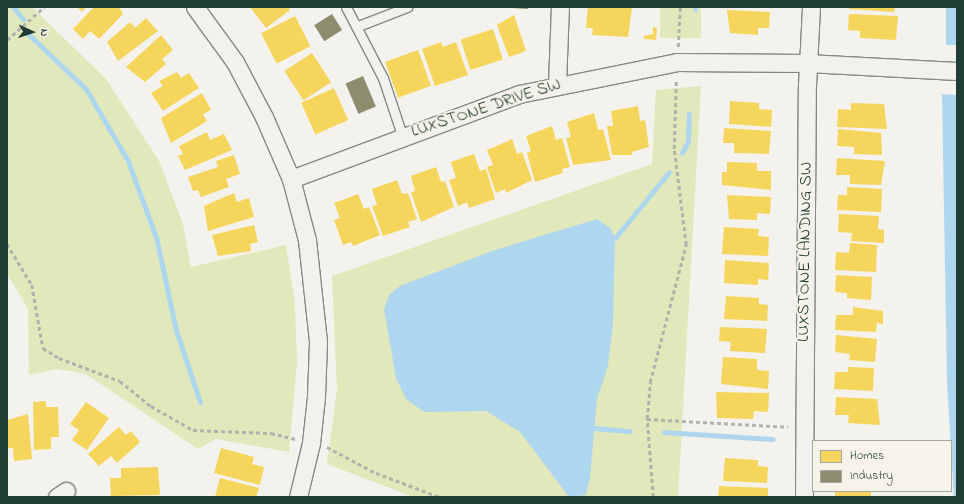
<!DOCTYPE html>
<html>
<head>
<meta charset="utf-8">
<style>
  body { margin:0 }
  #map { position:relative; width:964px; height:504px; overflow:hidden; background:#f4f2ec; font-family:"Indie Flower",sans-serif }
  div>[style] { position:absolute }
  .green>* { inset:0; background:#e1e8bb; transform-origin:0 0 }
  .water>* { inset:0; background:#aed7ef; transform-origin:0 0 }
  .homes>* { inset:0; background:#f6d55c; transform-origin:0 0 }
  .industry>* { inset:0; background:#8c8c6e; transform-origin:0 0 }
  .stream>* { height:5px; margin:-2.5px; padding:0 2.5px; transform-origin:2.5px; border-radius:2.5px; background:#aed7ef }
  .path>* { height:2.5px; margin-top:-1.25px; transform-origin:0; background:repeating-linear-gradient(90deg,#b0b2ae 0 4px,transparent 0 7px) }
  .roads { filter:drop-shadow(1px 0 #848985) drop-shadow(-1px 0 #848985) drop-shadow(0 1px #848985) drop-shadow(0 -1px #848985) }
  .lane>* { height:9px; margin:-4.5px; padding:0 4.5px; transform-origin:4.5px; border-radius:4.5px; background:#f2f1ed }
  .street>* { height:17px; margin:-8.5px; padding:0 8.5px; transform-origin:8.5px; border-radius:8.5px; background:#f2f1ed }
  span { translate:-50% -50%; white-space:nowrap; text-align:center; line-height:1.15; -webkit-text-stroke:4px #f7f3e8; paint-order:stroke }
  .street-label { font-size:17px; color:#1f3d34 }
  .frame { position:absolute; inset:0; border:8px solid #1f3d34; pointer-events:none }
  .legend { position:absolute; left:812px; top:440px; width:140px; height:52px; box-sizing:border-box; background:#f7f3e8; border:1px solid #a1aaa0; margin:0; padding:5px 7px; list-style:none; font-size:12px; color:#1f3d34 }
  .legend li { display:flex; align-items:center; gap:8px; height:20px }
  .legend b { width:20px; border:1px solid #a1aaa0 }
  .north { position:absolute; left:12px; top:12px; width:40px; height:40px; -webkit-text-stroke:3px #f7f3e8; paint-order:stroke; rotate:93deg; font-size:11px; font-weight:700; line-height:16px; text-align:center; color:#1f3d34 }
  .north::after { content:''; display:block; margin:auto; width:14px; height:18px; background:#1f3d34; clip-path:polygon(50% 0,100% 100%,50% 72%,0 100%) }
</style>
</head>
<body>
<div id="map">
  <div class="green">
    <i style="clip-path:polygon(7px 7px,32px 7px,106px 79px,159px 161px,183px 224px,191px 267px,286px 245px,295px 303px,297px 363px,289px 452px,216px 439px,198px 449px,86px 374px,57px 369px,29px 375px,28px 309px,7px 274px)"></i>
    <i style="left:660px;top:7px;width:41px;height:31px"></i>
    <i style="clip-path:polygon(701px 86px,678px 497px,413px 497px,327px 464px,337px 390px,332px 276px,652px 164px,656px 90px)"></i>
  </div>
  <div class="water">
    <i style="left:946px;top:7px;width:11px;height:38px"></i>
    <i style="clip-path:polygon(942px 94px,957px 95px,957px 497px,954px 497px,947px 383px)"></i>
    <i style="clip-path:polygon(597px 219px,610px 228px,615px 238px,613px 324px,608px 366px,597px 399px,590px 478px,586px 495px,569px 497px,520px 432px,486px 411px,424px 412px,406px 399px,396px 378px,384px 309px,389px 295px,400px 286px,492px 251px)"></i>
  </div>
  <div class="homes">
    <i style="clip-path:polygon(77px 7px,86px 7px,82px 12px)"></i>
    <i style="clip-path:polygon(94px 7px,119px 7px,123px 14px,99px 39px,90px 31px,83px 39px,73px 29px)"></i>
    <i style="clip-path:polygon(250px 7px,288px 7px,290px 10px,266px 28px)"></i>
    <i style="clip-path:polygon(588px 7px,632px 7px,628px 37px,592px 35px,593px 28px,586px 28px)"></i>
    <i style="clip-path:polygon(849px 7px,895px 7px,894px 12px,849px 9px)"></i>
    <i style="clip-path:polygon(727px 10px,770px 12px,769px 28px,758px 28px,758px 35px,730px 33px)"></i>
    <i style="clip-path:polygon(849px 14px,898px 16px,896px 40px,860px 38px,860px 31px,848px 30px)"></i>
    <i style="clip-path:polygon(514px 15px,526px 51px,509px 57px,497px 25px)"></i>
    <i style="left:295px;top:16px;width:34px;height:38px;rotate:63deg"></i>
    <i style="clip-path:polygon(146px 18px,158px 31px,118px 61px,107px 42px,130px 22px,135px 28px)"></i>
    <i style="clip-path:polygon(653px 27px,657px 28px,656px 40px,644px 39px,644px 36px,653px 34px)"></i>
    <i style="left:493px;top:29px;width:32px;height:34px;rotate:72deg"></i>
    <i style="clip-path:polygon(161px 35px,173px 50px,162px 59px,166px 64px,145px 82px,126px 67px)"></i>
    <i style="clip-path:polygon(441px 42px,443px 47px,456px 42px,468px 75px,435px 86px,422px 49px)"></i>
    <i style="left:418px;top:50px;width:38px;height:35px;rotate:70deg"></i>
    <i style="left:312px;top:53px;width:35px;height:33px;rotate:57deg"></i>
    <i style="clip-path:polygon(177px 72px,181px 78px,189px 73px,199px 88px,163px 111px,151px 93px,163px 86px,159px 81px)"></i>
    <i style="left:334px;top:88px;width:35px;height:36px;rotate:66deg"></i>
    <i style="clip-path:polygon(202px 93px,211px 110px,203px 114px,207px 121px,171px 143px,161px 118px)"></i>
    <i style="clip-path:polygon(730px 101px,759px 103px,759px 109px,772px 110px,771px 127px,729px 124px)"></i>
    <i style="clip-path:polygon(851px 103px,884px 104px,887px 129px,837px 127px,838px 109px,851px 110px)"></i>
    <i style="clip-path:polygon(638px 106px,640px 121px,645px 120px,649px 147px,632px 152px,632px 155px,612px 155px,607px 126px,613px 126px,611px 111px)"></i>
    <i style="clip-path:polygon(594px 113px,598px 130px,603px 129px,611px 160px,573px 165px,566px 138px,571px 137px,567px 122px)"></i>
    <i style="clip-path:polygon(552px 126px,556px 140px,562px 138px,570px 167px,562px 169px,563px 173px,535px 182px,527px 153px,531px 151px,526px 136px)"></i>
    <i style="clip-path:polygon(724px 128px,771px 131px,769px 154px,734px 153px,734px 143px,723px 143px)"></i>
    <i style="clip-path:polygon(838px 129px,881px 133px,882px 155px,854px 154px,854px 147px,837px 146px)"></i>
    <i style="clip-path:polygon(207px 132px,210px 140px,224px 134px,232px 150px,185px 170px,178px 156px,183px 154px,179px 146px)"></i>
    <i style="clip-path:polygon(512px 139px,517px 154px,522px 152px,532px 180px,506px 193px,505px 189px,496px 193px,487px 167px,493px 165px,487px 150px)"></i>
    <i style="clip-path:polygon(474px 154px,480px 171px,486px 169px,495px 199px,469px 208px,467px 202px,458px 206px,449px 180px,456px 178px,451px 162px)"></i>
    <i style="clip-path:polygon(234px 155px,240px 174px,226px 179px,229px 187px,201px 197px,198px 190px,193px 191px,188px 177px,218px 167px,216px 161px)"></i>
    <i style="clip-path:polygon(837px 158px,885px 161px,881px 185px,850px 184px,850px 175px,836px 175px)"></i>
    <i style="clip-path:polygon(727px 162px,757px 163px,757px 171px,771px 171px,771px 190px,722px 185px,722px 172px,727px 172px)"></i>
    <i style="clip-path:polygon(436px 167px,441px 182px,445px 181px,454px 207px,421px 222px,411px 192px,415px 191px,411px 176px)"></i>
    <i style="clip-path:polygon(397px 180px,402px 194px,408px 193px,417px 219px,408px 222px,410px 227px,383px 236px,372px 206px,377px 205px,372px 189px)"></i>
    <i style="clip-path:polygon(847px 187px,882px 189px,881px 212px,837px 210px,838px 195px,847px 195px)"></i>
    <i style="clip-path:polygon(234px 193px,237px 202px,249px 198px,254px 217px,208px 231px,204px 206px)"></i>
    <i style="clip-path:polygon(358px 194px,364px 209px,369px 207px,380px 235px,353px 246px,351px 242px,343px 245px,334px 220px,340px 218px,334px 203px)"></i>
    <i style="clip-path:polygon(727px 195px,771px 197px,770px 214px,757px 213px,757px 220px,729px 219px)"></i>
    <i style="clip-path:polygon(839px 214px,879px 216px,878px 229px,884px 230px,884px 243px,851px 241px,852px 233px,838px 232px)"></i>
    <i style="clip-path:polygon(254px 225px,258px 242px,250px 244px,251px 251px,218px 256px,212px 235px)"></i>
    <i style="clip-path:polygon(724px 227px,759px 229px,758px 236px,769px 237px,768px 256px,722px 254px)"></i>
    <i style="clip-path:polygon(850px 243px,877px 245px,876px 272px,835px 270px,836px 252px,849px 253px)"></i>
    <i style="clip-path:polygon(725px 260px,769px 263px,768px 280px,758px 279px,758px 285px,724px 283px)"></i>
    <i style="clip-path:polygon(836px 275px,872px 277px,871px 300px,847px 298px,847px 293px,835px 292px)"></i>
    <i style="clip-path:polygon(726px 296px,759px 298px,759px 304px,768px 305px,767px 321px,724px 319px)"></i>
    <i style="clip-path:polygon(853px 307px,883px 311px,883px 324px,877px 323px,876px 332px,835px 330px,836px 315px,853px 315px)"></i>
    <i style="clip-path:polygon(720px 327px,767px 329px,765px 353px,730px 351px,731px 342px,719px 341px)"></i>
    <i style="clip-path:polygon(836px 335px,877px 339px,875px 362px,849px 360px,850px 354px,835px 352px)"></i>
    <i style="clip-path:polygon(723px 357px,757px 359px,757px 370px,769px 371px,768px 389px,721px 384px)"></i>
    <i style="clip-path:polygon(848px 367px,874px 368px,873px 391px,834px 389px,835px 372px,848px 372px)"></i>
    <i style="clip-path:polygon(716px 392px,769px 393px,768px 412px,754px 411px,753px 419px,717px 418px)"></i>
    <i style="clip-path:polygon(836px 397px,877px 399px,880px 425px,848px 423px,849px 415px,835px 415px)"></i>
    <i style="clip-path:polygon(46px 401px,46px 407px,58px 407px,59px 437px,51px 437px,51px 449px,34px 450px,33px 402px)"></i>
    <i style="clip-path:polygon(86px 402px,109px 418px,87px 450px,72px 440px,79px 430px,70px 424px)"></i>
    <i style="clip-path:polygon(28px 414px,32px 459px,14px 461px,13px 448px,7px 448px,7px 420px)"></i>
    <i style="clip-path:polygon(119px 427px,126px 435px,131px 431px,140px 442px,117px 463px,111px 456px,99px 466px,88px 454px)"></i>
    <i style="clip-path:polygon(221px 448px,254px 457px,252px 464px,264px 467px,260px 485px,214px 473px)"></i>
    <i style="clip-path:polygon(725px 458px,758px 460px,758px 466px,768px 467px,767px 483px,723px 481px)"></i>
    <i style="clip-path:polygon(158px 467px,160px 495px,111px 496px,110px 478px,121px 478px,121px 468px)"></i>
    <i style="clip-path:polygon(220px 478px,259px 488px,256px 497px,215px 497px)"></i>
    <i style="clip-path:polygon(719px 486px,768px 488px,768px 497px,718px 497px)"></i>
    <i style="left:835px;top:491px;width:36px;height:6px"></i>
  </div>
  <div class="industry">
    <i style="clip-path:polygon(512px 7px,528px 7px,528px 9px,512px 8px)"></i>
    <i style="left:332px;top:14px;width:19px;height:21px;rotate:58deg"></i>
    <i style="left:363px;top:76px;width:33px;height:19px;rotate:67deg"></i>
  </div>
  <div class="stream">
    <i style="left:13px;top:7px;width:16px;rotate:50deg"></i>
    <i style="left:695px;top:9px;width:2px;rotate:-90deg"></i>
    <i style="left:25px;top:31px;width:84px;rotate:43.6deg"></i>
    <i style="left:86px;top:89px;width:83px;rotate:59.7deg"></i>
    <i style="left:128px;top:161px;width:81px;rotate:69.8deg"></i>
    <i style="left:156px;top:237px;width:95px;rotate:77.9deg"></i>
    <i style="left:176px;top:330px;width:76px;rotate:71.6deg"></i>
    <i style="left:682px;top:153px;width:13px;rotate:-63deg"></i>
    <i style="left:688px;top:141px;width:27px;rotate:-88deg"></i>
    <i style="left:615px;top:238px;width:85px;rotate:-50.7deg"></i>
    <i style="left:594px;top:428px;width:36px;rotate:5deg"></i>
    <i style="left:664px;top:432px;width:109px;rotate:3.7deg"></i>
  </div>
  <div class="path">
    <i style="left:7px;top:40px;width:50px;rotate:-41.7deg"></i>
    <i style="left:678px;top:47px;width:40px;rotate:-87.1deg"></i>
    <i style="left:7px;top:244px;width:48px;rotate:58.6deg"></i>
    <i style="left:32px;top:285px;width:64px;rotate:80.1deg"></i>
    <i style="left:43px;top:348px;width:19px;rotate:32deg"></i>
    <i style="left:59px;top:358px;width:65px;rotate:20.7deg"></i>
    <i style="left:120px;top:381px;width:40px;rotate:39deg"></i>
    <i style="left:151px;top:406px;width:48px;rotate:29.7deg"></i>
    <i style="left:193px;top:430px;width:78px;rotate:2.2deg"></i>
    <i style="left:271px;top:433px;width:25px;rotate:14deg"></i>
    <i style="left:647px;top:419px;width:37px;rotate:-85deg"></i>
    <i style="left:650px;top:382px;width:142px;rotate:-75.3deg"></i>
    <i style="left:686px;top:245px;width:97px;rotate:-97.1deg"></i>
    <i style="left:674px;top:149px;width:69px;rotate:-88.3deg"></i>
    <i style="left:327px;top:447px;width:55px;rotate:28deg"></i>
    <i style="left:376px;top:473px;width:68px;rotate:20.6deg"></i>
    <i style="left:653px;top:497px;width:78px;rotate:-94.4deg"></i>
    <i style="left:647px;top:419px;width:141px;rotate:3.2deg"></i>
  </div>
  <div class="roads">
    <div class="lane">
      <i style="left:346px;top:7px;width:80px;rotate:62.5deg"></i>
      <i style="left:383px;top:78px;width:60px;rotate:71.6deg"></i>
      <i style="left:358px;top:26px;width:53px;rotate:-21.2deg"></i>
    </div>
    <div class="street">
      <i style="left:195px;top:7px;width:68px;rotate:54deg"></i>
      <i style="left:235px;top:62px;width:62px;rotate:62.2deg"></i>
      <i style="left:264px;top:117px;width:68px;rotate:66.5deg"></i>
      <i style="left:291px;top:179px;width:63px;rotate:75.3deg"></i>
      <i style="left:307px;top:240px;width:103px;rotate:83.8deg"></i>
      <i style="left:318px;top:342px;width:55px;rotate:92.1deg"></i>
      <i style="left:316px;top:397px;width:46px;rotate:96.2deg"></i>
      <i style="left:311px;top:443px;width:56px;rotate:103.5deg"></i>
      <i style="left:557px;top:84px;width:77px;rotate:-87.8deg"></i>
      <i style="left:291px;top:179px;width:243px;rotate:-20.4deg"></i>
      <i style="left:519px;top:94px;width:161px;rotate:-11.4deg"></i>
      <i style="left:677px;top:62px;width:130px;rotate:0.4deg"></i>
      <i style="left:807px;top:63px;width:150px;rotate:3.1deg"></i>
      <i style="left:57px;top:497px;width:11px;rotate:-34deg"></i>
      <i style="left:804px;top:497px;width:411px;rotate:-89.6deg"></i>
      <i style="left:807px;top:86px;width:79px;rotate:-87.1deg"></i>
    </div>
  </div>
  <div class="street-label">
    <span style="left:486px;top:108px;rotate:-18deg">LUXSTONE DRIVE SW</span>
    <span style="left:805px;top:252px;rotate:-89deg">LUXSTONE LANDING SW</span>
  </div>
  <div class="frame"></div>
  <ul class="legend">
  <li><b style="height:11px;background:#f6d55c"></b>Homes</li>
  <li><b style="height:11px;background:#8c8c6e"></b>Industry</li>
  </ul>
  <div class="north">N</div>
</div>
</body>
</html>
